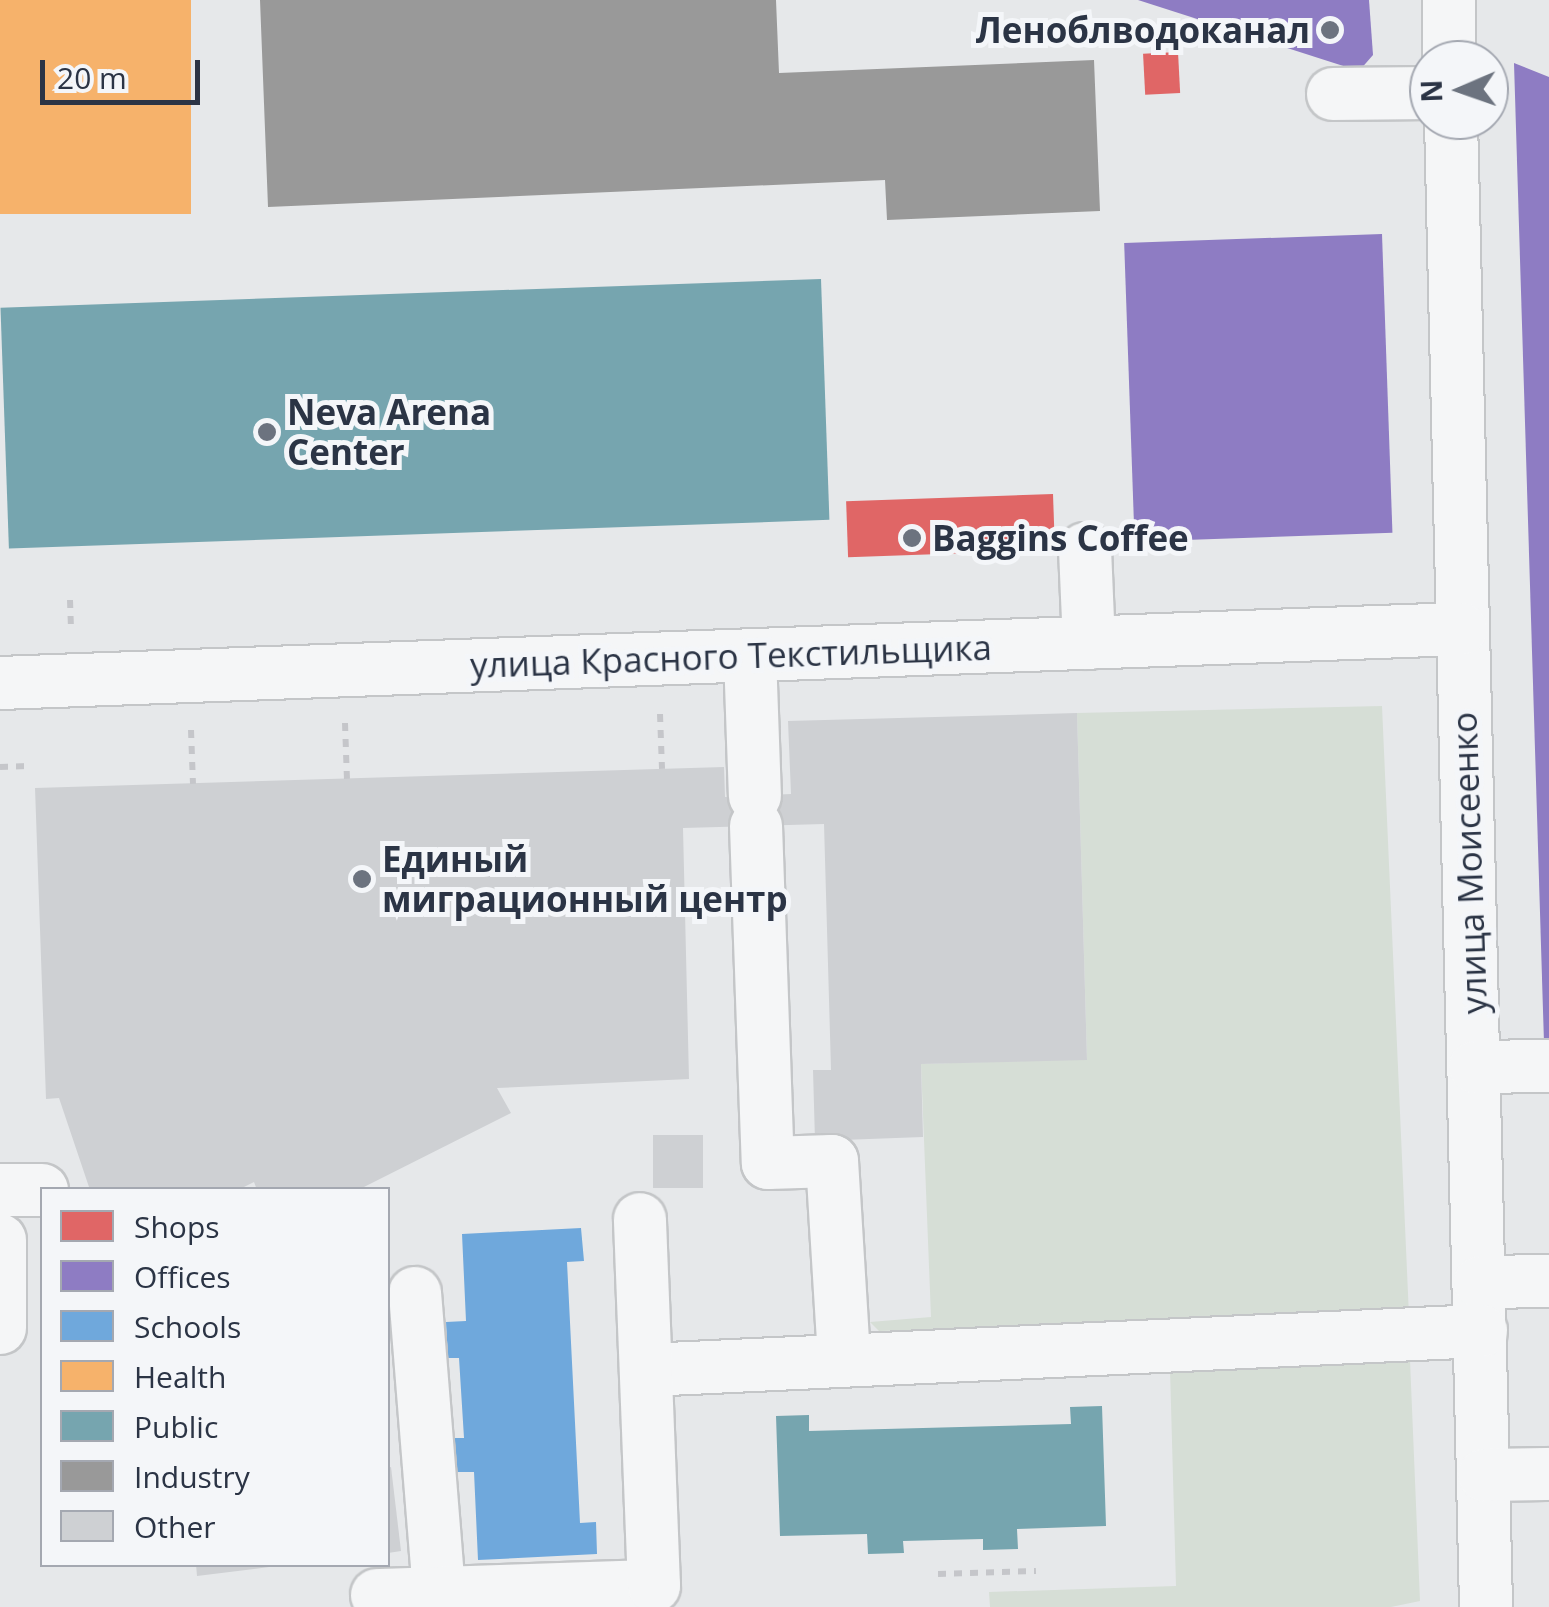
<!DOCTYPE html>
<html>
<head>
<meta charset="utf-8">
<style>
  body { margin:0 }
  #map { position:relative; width:1549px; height:1607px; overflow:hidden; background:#e6e8ea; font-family:"Open Sans",sans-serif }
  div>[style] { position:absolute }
  .green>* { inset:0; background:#d6ded6 }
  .shops>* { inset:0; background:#e06666; transform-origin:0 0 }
  .offices>* { inset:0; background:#8e7cc3; transform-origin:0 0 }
  .schools>* { inset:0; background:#6fa8dc }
  .health>* { inset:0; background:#f6b26b; transform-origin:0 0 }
  .public>* { inset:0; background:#76a5af; transform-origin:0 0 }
  .industry>* { inset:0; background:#999 }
  .building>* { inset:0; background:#ced0d3; transform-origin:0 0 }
  .path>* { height:6px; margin-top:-3px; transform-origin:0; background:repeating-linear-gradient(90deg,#c5c6ca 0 8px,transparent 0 16px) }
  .roads { filter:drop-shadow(2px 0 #c4c6c8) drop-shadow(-2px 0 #c4c6c8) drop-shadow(0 2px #c4c6c8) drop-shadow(0 -2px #c4c6c8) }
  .minor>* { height:52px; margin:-26px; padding:0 26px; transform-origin:26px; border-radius:26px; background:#f5f6f7 }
  .dots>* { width:28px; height:28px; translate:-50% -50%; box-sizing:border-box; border:5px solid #f4f6f9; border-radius:50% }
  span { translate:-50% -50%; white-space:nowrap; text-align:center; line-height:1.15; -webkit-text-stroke:10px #f4f6f9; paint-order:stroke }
  .poi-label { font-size:35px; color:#2b3445; font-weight:700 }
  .right { translate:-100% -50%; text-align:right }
  .left { translate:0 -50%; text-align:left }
  .street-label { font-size:35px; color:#2b3445 }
  .legend { position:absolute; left:40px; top:1187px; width:350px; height:380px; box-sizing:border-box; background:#f4f6f9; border:2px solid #a4a8b1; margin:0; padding:12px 18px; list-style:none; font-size:30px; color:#2b3445 }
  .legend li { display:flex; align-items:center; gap:20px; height:50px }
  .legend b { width:50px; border:2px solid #a4a8b1 }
  .north { position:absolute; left:1409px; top:40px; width:100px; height:100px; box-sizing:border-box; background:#f4f6f9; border:2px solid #a4a8b1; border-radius:50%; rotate:268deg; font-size:28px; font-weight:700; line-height:40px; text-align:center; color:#2b3445 }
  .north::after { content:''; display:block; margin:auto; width:35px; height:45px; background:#6c737f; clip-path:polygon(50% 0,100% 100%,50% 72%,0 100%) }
  .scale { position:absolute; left:40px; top:60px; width:160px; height:45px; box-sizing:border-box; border:5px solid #2b3445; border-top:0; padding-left:12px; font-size:30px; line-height:35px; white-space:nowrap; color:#2b3445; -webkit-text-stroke:8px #f4f6f9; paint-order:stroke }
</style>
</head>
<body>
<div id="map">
  <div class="green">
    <i style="clip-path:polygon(1382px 706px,1409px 1316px,879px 1331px,870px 1322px,931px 1317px,921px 1064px,1087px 1059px,1077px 713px)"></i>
    <i style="clip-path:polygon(1410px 1360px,1420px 1601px,1391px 1607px,990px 1607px,989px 1592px,1176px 1586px,1170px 1369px)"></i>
  </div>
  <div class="shops">
    <i style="left:1178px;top:52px;width:41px;height:35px;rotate:87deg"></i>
    <i style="left:1053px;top:494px;width:56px;height:207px;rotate:88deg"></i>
  </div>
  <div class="offices">
    <i style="clip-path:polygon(1138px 0,1369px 0,1373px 55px,1359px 71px)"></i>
    <i style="clip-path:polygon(1514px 63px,1549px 77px,1549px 1043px,1544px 1043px)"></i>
    <i style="left:1382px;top:234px;width:299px;height:258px;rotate:88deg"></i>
  </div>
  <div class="schools">
    <i style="clip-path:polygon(581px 1228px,584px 1261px,567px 1262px,580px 1523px,596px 1522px,597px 1554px,478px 1560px,474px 1472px,453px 1472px,451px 1438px,464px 1438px,459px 1358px,448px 1358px,446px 1322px,466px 1321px,462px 1234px)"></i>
  </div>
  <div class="health">
    <i style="left:0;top:0;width:191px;height:214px"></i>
  </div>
  <div class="public">
    <i style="left:821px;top:279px;width:241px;height:821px;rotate:88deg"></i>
    <i style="clip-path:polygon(1102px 1406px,1106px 1526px,1017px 1529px,1018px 1549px,983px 1550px,983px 1539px,903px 1541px,904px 1553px,868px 1554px,867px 1534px,780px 1536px,776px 1416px,809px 1415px,809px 1431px,1071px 1424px,1070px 1407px)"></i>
  </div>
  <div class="industry">
    <i style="clip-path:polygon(260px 0,776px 0,779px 73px,1094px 60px,1100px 211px,887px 220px,885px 180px,268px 207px)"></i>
  </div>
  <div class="building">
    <i style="clip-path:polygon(1077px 713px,1087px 1060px,921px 1064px,923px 1137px,815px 1141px,813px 1070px,831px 1070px,824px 824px,683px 828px,689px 1079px,497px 1088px,511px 1113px,358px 1190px,257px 1190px,254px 1182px,238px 1190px,90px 1190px,59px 1098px,46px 1099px,35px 788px,724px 767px,725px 797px,791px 794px,788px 721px)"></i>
    <i style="left:653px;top:1135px;width:50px;height:53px"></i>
    <i style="clip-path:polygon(391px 1467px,401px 1551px,388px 1553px,388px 1468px)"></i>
    <i style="clip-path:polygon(196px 1564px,269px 1564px,269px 1567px,197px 1576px)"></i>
  </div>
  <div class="path">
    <i style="left:70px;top:600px;width:30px;rotate:88deg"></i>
    <i style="left:660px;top:714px;width:55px;rotate:87.9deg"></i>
    <i style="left:345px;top:723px;width:56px;rotate:88deg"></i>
    <i style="left:191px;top:730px;width:54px;rotate:87.9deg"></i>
    <i style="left:0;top:767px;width:28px;rotate:-2deg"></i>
    <i style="left:938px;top:1574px;width:98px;rotate:-1.8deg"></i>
  </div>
  <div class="roads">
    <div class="minor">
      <i style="left:1449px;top:0;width:60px;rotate:90deg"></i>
      <i style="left:1333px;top:94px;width:96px;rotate:-0.6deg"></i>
      <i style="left:1451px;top:120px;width:1487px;rotate:88.65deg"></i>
      <i style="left:1085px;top:549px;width:94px;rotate:87.6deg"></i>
      <i style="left:750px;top:655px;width:141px;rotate:88deg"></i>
      <i style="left:0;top:683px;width:1462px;rotate:-2.12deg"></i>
      <i style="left:756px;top:826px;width:337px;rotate:88deg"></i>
      <i style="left:768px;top:1163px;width:64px;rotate:-1.8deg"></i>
      <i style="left:832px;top:1161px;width:199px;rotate:86.5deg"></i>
      <i style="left:1475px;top:1067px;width:74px;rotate:-0.8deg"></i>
      <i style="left:0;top:1190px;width:42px"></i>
      <i style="left:0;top:1240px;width:88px;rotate:90deg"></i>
      <i style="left:1480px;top:1282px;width:69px;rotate:-0.8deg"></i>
      <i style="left:415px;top:1293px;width:301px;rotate:85.4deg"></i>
      <i style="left:647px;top:1370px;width:835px;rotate:-2.68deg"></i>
      <i style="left:1484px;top:1475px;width:65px;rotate:-0.9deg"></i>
      <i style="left:377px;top:1595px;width:277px;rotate:-1.9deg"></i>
      <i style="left:654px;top:1586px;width:367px;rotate:-92.2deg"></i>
    </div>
  </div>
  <div class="dots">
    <i style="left:1330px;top:30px;background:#6c737f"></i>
    <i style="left:267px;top:432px;background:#6c737f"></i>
    <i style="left:912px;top:538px;background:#6c737f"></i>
    <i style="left:362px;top:879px;background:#6c737f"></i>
  </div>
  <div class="poi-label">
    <span class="right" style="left:1310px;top:30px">Леноблводоканал</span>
    <span class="left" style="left:287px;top:432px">Neva Arena<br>Center</span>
    <span class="left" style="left:932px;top:538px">Baggins Coffee</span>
    <span class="left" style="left:382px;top:879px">Единый<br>миграционный центр</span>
  </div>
  <div class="street-label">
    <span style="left:731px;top:656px;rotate:-2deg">улица Красного Текстильщика</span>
    <span style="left:1469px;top:863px;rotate:-92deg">улица Моисеенко</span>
  </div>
  <ul class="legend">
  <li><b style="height:28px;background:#e06666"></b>Shops</li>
  <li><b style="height:28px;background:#8e7cc3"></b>Offices</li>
  <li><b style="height:28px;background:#6fa8dc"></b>Schools</li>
  <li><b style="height:28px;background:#f6b26b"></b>Health</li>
  <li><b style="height:28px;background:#76a5af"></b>Public</li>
  <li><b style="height:28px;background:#999"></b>Industry</li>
  <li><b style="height:28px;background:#ced0d3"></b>Other</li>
  </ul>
  <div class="north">N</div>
  <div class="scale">20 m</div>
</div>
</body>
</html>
